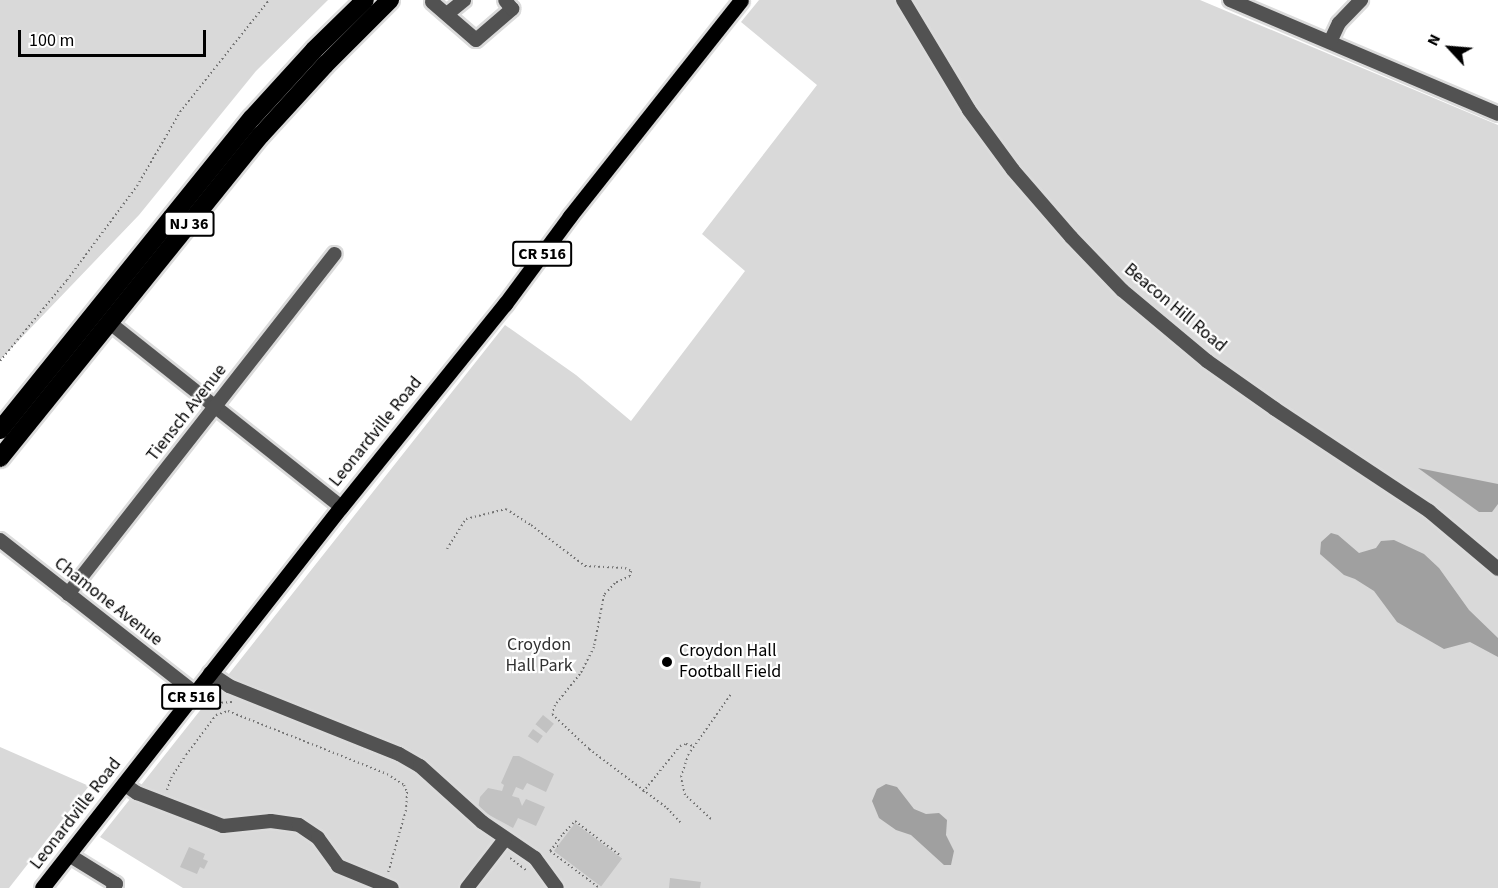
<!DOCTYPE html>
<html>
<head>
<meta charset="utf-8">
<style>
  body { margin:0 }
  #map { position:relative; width:1498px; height:888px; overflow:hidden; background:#fff; font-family:"Source Sans 3",sans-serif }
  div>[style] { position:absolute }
  .green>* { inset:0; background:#d9d9d9 }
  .water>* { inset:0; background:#a0a0a0 }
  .building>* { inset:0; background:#c2c2c2; transform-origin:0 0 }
  .path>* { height:2px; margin-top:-1px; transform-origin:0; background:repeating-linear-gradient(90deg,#747474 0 1.5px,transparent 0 4.5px) }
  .roads { filter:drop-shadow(2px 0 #dbdbdb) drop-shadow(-2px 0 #dbdbdb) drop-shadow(0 2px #dbdbdb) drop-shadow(0 -2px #dbdbdb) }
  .minor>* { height:14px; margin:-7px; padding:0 7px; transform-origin:7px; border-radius:7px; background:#525252 }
  .major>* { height:15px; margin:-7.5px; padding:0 7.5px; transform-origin:7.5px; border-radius:7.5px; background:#000 }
  .highway>* { height:18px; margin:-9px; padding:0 9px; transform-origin:9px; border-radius:9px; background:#000 }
  .dots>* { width:16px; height:16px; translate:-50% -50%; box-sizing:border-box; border:3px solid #fff; border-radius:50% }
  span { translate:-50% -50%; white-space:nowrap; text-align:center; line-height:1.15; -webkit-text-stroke:4.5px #fff; paint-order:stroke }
  .shield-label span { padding:2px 4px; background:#fff; border:2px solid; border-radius:4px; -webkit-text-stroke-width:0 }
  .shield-label { font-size:16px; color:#000; font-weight:700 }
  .street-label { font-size:18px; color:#000 }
  .park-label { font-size:18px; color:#303030 }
  .poi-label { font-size:18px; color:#000 }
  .left { translate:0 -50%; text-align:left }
  .north { position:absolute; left:1420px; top:18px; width:60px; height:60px; -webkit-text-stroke:4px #fff; paint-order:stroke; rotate:296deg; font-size:16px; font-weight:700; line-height:24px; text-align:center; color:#000 }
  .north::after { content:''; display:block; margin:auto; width:21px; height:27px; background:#000; clip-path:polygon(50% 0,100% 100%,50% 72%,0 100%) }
  .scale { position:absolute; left:18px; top:30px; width:188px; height:27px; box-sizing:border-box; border:3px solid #000; border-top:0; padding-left:8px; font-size:18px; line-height:21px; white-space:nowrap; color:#000; -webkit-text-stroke:4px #fff; paint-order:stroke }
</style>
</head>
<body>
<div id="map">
  <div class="green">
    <i style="clip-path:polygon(0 0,328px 0,256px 71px,139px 215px,0 360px)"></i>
    <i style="clip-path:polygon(759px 0,1200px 0,1498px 125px,1498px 888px,183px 888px,100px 837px,505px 325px,576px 375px,631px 421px,745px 271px,702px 234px,817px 85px,741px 22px)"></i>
    <i style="clip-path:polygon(0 747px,89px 786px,9px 888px,0 888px)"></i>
  </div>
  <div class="water">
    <i style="clip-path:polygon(1418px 468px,1498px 484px,1498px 504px,1492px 512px,1479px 512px)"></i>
    <i style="clip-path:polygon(1331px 533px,1338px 535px,1359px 553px,1376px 548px,1381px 541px,1394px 540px,1424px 554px,1439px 568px,1469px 610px,1498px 638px,1498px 657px,1470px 642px,1444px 649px,1397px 622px,1374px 591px,1355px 579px,1344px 575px,1320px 554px,1321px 542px)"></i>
    <i style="clip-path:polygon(886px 784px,897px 787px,914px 809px,926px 814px,939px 813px,947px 820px,946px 835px,954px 851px,951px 865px,944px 865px,911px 835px,896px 830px,879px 818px,872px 801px,877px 789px)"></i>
  </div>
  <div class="building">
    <i style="left:543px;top:715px;width:14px;height:12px;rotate:39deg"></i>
    <i style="left:533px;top:729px;width:12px;height:9px;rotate:35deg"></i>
    <i style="clip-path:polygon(513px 756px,519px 756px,554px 774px,546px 792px,527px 783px,523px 790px,516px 787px,512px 796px,519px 798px,522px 806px,526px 799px,545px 807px,536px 826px,518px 818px,513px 828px,478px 809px,480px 797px,488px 788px,502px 791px,504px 785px,501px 783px)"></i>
    <i style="left:575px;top:823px;width:59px;height:35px;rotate:37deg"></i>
    <i style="clip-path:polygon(189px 847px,205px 854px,203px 859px,208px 861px,204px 869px,200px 867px,197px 874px,180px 867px)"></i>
    <i style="clip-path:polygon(670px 878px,701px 882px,700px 888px,669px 888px)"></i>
  </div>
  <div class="path">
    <i style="left:0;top:361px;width:105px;rotate:-50.4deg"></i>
    <i style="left:67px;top:280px;width:117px;rotate:-53.3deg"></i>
    <i style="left:137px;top:186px;width:86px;rotate:-59.8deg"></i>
    <i style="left:180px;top:112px;width:143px;rotate:-51.5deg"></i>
    <i style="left:447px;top:549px;width:36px;rotate:-58deg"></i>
    <i style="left:466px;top:519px;width:41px;rotate:-14deg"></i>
    <i style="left:506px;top:509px;width:30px;rotate:33deg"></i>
    <i style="left:531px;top:525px;width:68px;rotate:37.2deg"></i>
    <i style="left:585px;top:566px;width:40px;rotate:2.9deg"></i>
    <i style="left:625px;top:568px;width:7px;rotate:27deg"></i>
    <i style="left:631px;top:571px;width:5px;rotate:101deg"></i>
    <i style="left:630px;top:576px;width:17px;rotate:155deg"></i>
    <i style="left:615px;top:583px;width:16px;rotate:133deg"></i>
    <i style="left:604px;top:595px;width:53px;rotate:100.9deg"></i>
    <i style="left:594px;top:647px;width:30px;rotate:117deg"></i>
    <i style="left:580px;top:674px;width:40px;rotate:129deg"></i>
    <i style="left:555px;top:705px;width:9px;rotate:108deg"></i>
    <i style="left:552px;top:714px;width:51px;rotate:43.4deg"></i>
    <i style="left:589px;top:749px;width:98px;rotate:37.1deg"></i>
    <i style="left:667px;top:808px;width:22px;rotate:47deg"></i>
    <i style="left:210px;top:698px;width:9px;rotate:36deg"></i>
    <i style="left:217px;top:703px;width:15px;rotate:-4deg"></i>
    <i style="left:167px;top:790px;width:13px;rotate:-72deg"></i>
    <i style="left:171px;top:778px;width:27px;rotate:-57deg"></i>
    <i style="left:186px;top:755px;width:50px;rotate:-53.1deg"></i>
    <i style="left:216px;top:715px;width:13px;rotate:-18deg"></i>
    <i style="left:228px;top:711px;width:171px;rotate:21.6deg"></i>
    <i style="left:387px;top:774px;width:20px;rotate:33deg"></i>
    <i style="left:404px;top:785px;width:8px;rotate:67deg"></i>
    <i style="left:407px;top:792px;width:18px;rotate:93deg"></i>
    <i style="left:406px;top:810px;width:66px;rotate:105.9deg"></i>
    <i style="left:643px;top:792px;width:59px;rotate:-51.2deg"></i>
    <i style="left:680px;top:746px;width:6px;rotate:-18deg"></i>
    <i style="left:686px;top:744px;width:8px;rotate:14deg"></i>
    <i style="left:711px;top:819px;width:35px;rotate:-137deg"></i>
    <i style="left:685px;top:795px;width:18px;rotate:-103deg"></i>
    <i style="left:681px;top:777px;width:23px;rotate:-72deg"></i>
    <i style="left:688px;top:755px;width:75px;rotate:-54.8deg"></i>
    <i style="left:553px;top:847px;width:5px;rotate:-11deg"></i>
    <i style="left:510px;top:858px;width:21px;rotate:37deg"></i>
    <i style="left:598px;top:887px;width:60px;rotate:-143.1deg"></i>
    <i style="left:550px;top:851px;width:21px;rotate:-53deg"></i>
    <i style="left:563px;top:834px;width:18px;rotate:-47deg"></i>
    <i style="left:575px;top:821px;width:58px;rotate:37.3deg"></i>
  </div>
  <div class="roads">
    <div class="minor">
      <i style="left:903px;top:0;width:128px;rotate:59deg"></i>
      <i style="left:969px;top:110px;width:74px;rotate:53.7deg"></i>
      <i style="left:1013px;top:170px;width:89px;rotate:49.1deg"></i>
      <i style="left:1071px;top:237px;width:74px;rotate:46.1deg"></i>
      <i style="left:1122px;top:290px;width:111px;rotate:39.9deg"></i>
      <i style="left:1207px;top:361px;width:83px;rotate:35.2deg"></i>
      <i style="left:1275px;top:409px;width:185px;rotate:33.5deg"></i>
      <i style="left:1429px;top:511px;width:90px;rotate:40deg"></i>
      <i style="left:1230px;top:0;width:291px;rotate:23deg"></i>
      <i style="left:432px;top:2px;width:58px;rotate:40.8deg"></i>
      <i style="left:476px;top:40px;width:48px;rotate:-40.7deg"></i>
      <i style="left:512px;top:9px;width:11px;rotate:-128deg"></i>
      <i style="left:447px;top:14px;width:22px;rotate:-39deg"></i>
      <i style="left:1330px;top:42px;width:21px;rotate:-65deg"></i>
      <i style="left:1339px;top:23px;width:32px;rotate:-46deg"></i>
      <i style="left:110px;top:323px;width:295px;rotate:38.5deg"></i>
      <i style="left:0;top:540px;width:248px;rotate:38.1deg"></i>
      <i style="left:68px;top:594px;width:432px;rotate:-51.9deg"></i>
      <i style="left:210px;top:673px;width:23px;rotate:34deg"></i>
      <i style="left:229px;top:686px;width:183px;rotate:21.8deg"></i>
      <i style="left:399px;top:754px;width:24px;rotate:30deg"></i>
      <i style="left:420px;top:766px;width:84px;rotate:42.1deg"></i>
      <i style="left:482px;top:822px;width:64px;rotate:34.2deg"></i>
      <i style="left:535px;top:858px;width:37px;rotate:54deg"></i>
      <i style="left:124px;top:784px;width:16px;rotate:35deg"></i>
      <i style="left:137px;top:793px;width:92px;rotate:21deg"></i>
      <i style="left:223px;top:826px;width:48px;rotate:-5.9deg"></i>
      <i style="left:271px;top:821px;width:28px;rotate:8deg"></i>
      <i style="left:299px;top:825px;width:23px;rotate:34deg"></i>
      <i style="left:318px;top:838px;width:34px;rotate:54deg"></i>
      <i style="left:338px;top:866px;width:58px;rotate:22.2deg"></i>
      <i style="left:69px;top:855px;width:55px;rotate:31.7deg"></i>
      <i style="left:116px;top:884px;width:5px;rotate:127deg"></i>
      <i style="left:467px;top:888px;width:62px;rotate:-52.2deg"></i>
    </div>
    <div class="major">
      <i style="left:42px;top:888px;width:484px;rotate:-51.9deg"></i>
      <i style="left:341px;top:507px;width:261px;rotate:-51.1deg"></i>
      <i style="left:505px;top:304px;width:109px;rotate:-53.5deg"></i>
      <i style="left:570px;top:216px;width:275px;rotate:-51.6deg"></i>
    </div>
    <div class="highway">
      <i style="left:0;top:430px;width:401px;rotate:-51.1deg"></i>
      <i style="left:252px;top:118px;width:92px;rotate:-47.6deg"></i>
      <i style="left:314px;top:50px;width:71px;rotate:-44.4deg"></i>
      <i style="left:0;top:458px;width:415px;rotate:-51.1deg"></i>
      <i style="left:261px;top:135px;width:95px;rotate:-47.6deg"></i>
      <i style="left:325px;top:65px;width:92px;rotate:-45deg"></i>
    </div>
  </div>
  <div class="dots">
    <i style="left:667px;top:662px;background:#000"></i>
  </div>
  <div class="shield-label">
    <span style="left:189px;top:224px">NJ 36</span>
    <span style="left:542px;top:254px">CR 516</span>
    <span style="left:191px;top:697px">CR 516</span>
  </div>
  <div class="street-label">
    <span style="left:1175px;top:308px;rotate:40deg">Beacon Hill Road</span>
    <span style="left:187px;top:413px;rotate:-52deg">Tiensch Avenue</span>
    <span style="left:376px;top:432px;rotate:-51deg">Leonardville Road</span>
    <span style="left:108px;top:602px;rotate:38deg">Chamone Avenue</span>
    <span style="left:76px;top:814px;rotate:-52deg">Leonardville Road</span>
  </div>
  <div class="park-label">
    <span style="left:539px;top:656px">Croydon<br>Hall Park</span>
  </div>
  <div class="poi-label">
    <span class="left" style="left:679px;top:662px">Croydon Hall<br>Football Field</span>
  </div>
  <div class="north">N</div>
  <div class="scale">100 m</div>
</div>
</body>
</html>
